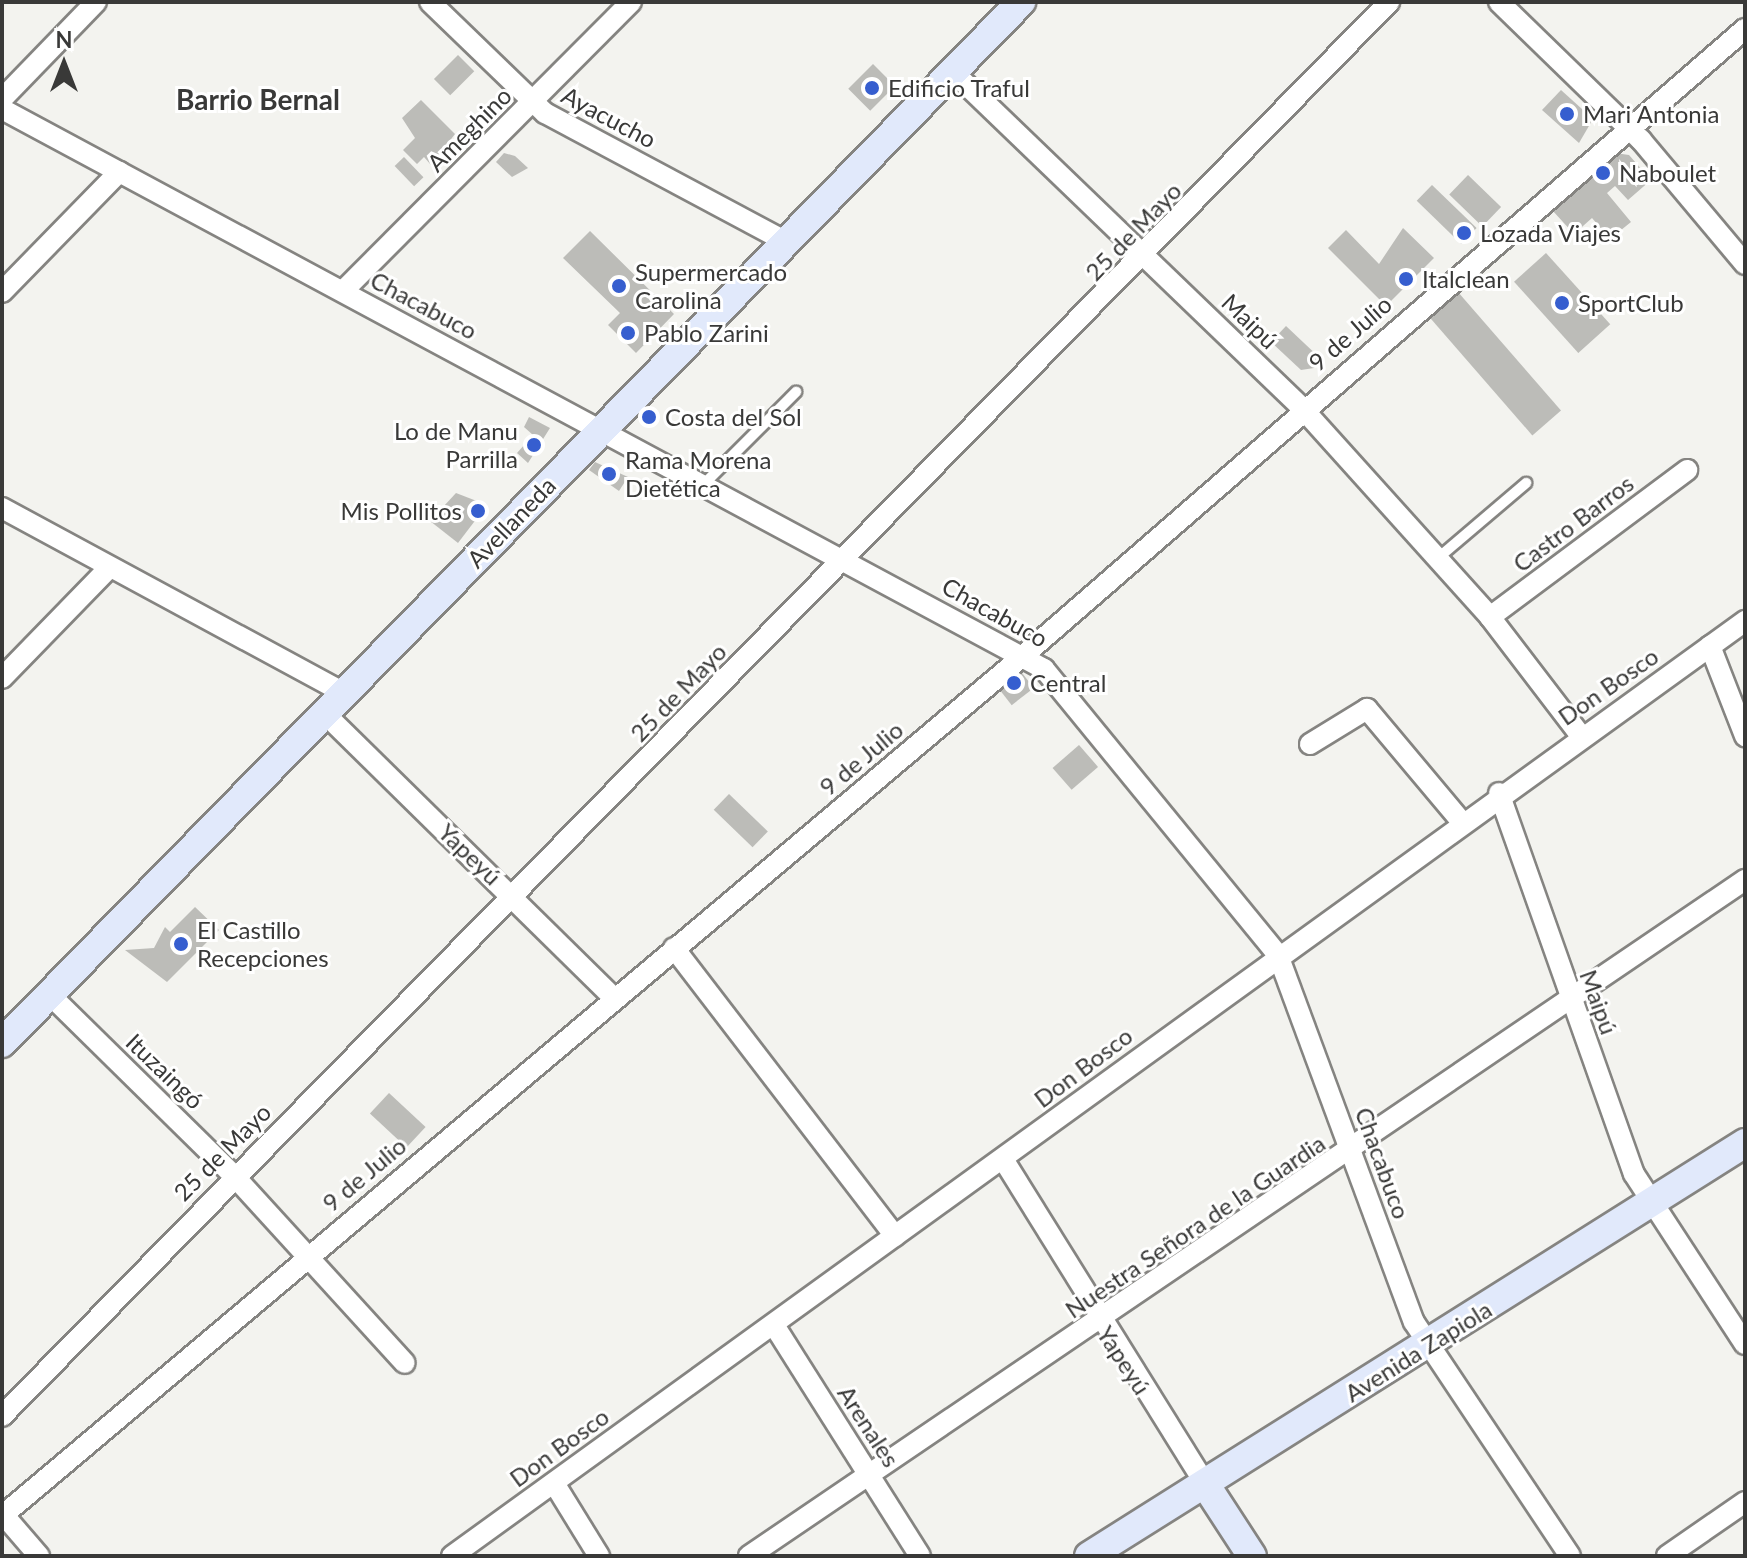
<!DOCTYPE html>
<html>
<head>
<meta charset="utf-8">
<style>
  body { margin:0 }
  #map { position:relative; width:1747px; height:1558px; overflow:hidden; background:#f3f3ef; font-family:Lato,sans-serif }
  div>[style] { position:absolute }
  .building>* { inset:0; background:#bcbcb8; transform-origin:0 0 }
  .roads { filter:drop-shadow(2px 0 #858481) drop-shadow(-2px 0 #858481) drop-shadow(0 2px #858481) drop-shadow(0 -2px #858481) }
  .lane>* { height:10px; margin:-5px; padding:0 5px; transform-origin:5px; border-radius:5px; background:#fff }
  .street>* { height:20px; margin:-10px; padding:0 10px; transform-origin:10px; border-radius:10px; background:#fff }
  .secondary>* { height:28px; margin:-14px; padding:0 14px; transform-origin:14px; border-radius:14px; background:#e1e9fb }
  .dots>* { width:22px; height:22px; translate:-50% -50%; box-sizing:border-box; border:4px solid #fff; border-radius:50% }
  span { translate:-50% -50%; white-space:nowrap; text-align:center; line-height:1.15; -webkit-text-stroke:6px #fff; paint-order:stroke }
  .poi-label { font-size:24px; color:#393938 }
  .left { translate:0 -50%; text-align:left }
  .right { translate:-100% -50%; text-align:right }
  .street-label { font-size:24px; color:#393938 }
  .quarter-label { font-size:28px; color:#393938; font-weight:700 }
  .frame { position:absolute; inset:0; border:4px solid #393938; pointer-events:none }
  .north { position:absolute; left:24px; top:24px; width:80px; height:80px; -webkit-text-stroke:6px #fff; paint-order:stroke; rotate:0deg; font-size:22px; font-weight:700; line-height:32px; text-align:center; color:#393938 }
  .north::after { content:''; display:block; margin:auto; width:28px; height:36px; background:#393938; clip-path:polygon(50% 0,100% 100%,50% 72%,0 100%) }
</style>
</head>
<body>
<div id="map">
  <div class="building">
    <i style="left:458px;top:55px;width:23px;height:34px;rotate:45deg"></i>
    <i style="left:873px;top:64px;width:31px;height:35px;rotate:45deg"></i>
    <i style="clip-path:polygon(1561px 90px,1593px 119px,1579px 143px,1542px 110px)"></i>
    <i style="clip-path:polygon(421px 100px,455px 134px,431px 165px,424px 157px,417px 164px,403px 150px,415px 138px,402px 118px)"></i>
    <i style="clip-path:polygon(504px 153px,515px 156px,528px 168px,512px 177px,496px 162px)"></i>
    <i style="clip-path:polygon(1615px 153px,1629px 155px,1651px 180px,1628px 200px,1615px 186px,1607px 193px,1631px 222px,1610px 239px,1592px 218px,1574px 234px,1552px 210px)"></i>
    <i style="left:404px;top:157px;width:28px;height:13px;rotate:46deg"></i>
    <i style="left:1468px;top:175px;width:46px;height:27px;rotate:44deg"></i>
    <i style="left:1432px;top:185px;width:62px;height:22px;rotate:44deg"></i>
    <i style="clip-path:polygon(1403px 228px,1434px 258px,1386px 306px,1328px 248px,1346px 230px,1379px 264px)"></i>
    <i style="clip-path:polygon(590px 231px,674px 314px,636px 353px,608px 325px,620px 313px,563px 258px)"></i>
    <i style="left:1546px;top:253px;width:96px;height:43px;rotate:48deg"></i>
    <i style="left:1458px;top:292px;width:157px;height:38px;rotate:49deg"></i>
    <i style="clip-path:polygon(1286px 326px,1322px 360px,1314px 368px,1301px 370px,1271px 342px)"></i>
    <i style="clip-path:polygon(529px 417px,550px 428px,528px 463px,517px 453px,533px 435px,524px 427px)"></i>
    <i style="clip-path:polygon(595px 462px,628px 477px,619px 491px,589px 470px)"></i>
    <i style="clip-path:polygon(456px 493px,487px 505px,458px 543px,430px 521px)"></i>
    <i style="left:1019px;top:669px;width:24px;height:28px;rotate:52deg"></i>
    <i style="left:1079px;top:745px;width:29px;height:35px;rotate:49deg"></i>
    <i style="left:729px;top:794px;width:54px;height:22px;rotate:44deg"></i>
    <i style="clip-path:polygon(195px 907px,219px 930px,167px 982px,125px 950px,154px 948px,165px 927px,170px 932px)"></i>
    <i style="left:389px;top:1093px;width:50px;height:28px;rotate:43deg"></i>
  </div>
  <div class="roads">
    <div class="lane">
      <i style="left:703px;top:485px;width:132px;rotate:-45deg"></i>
      <i style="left:1438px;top:558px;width:116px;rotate:-40.4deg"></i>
    </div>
    <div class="street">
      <i style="left:430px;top:2px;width:160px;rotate:44deg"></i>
      <i style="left:545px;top:113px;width:276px;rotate:28.1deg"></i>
      <i style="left:1499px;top:2px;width:198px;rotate:44.2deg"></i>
      <i style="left:1641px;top:140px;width:162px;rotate:50deg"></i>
      <i style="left:954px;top:73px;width:484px;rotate:43.9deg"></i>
      <i style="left:1303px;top:409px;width:280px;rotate:48deg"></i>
      <i style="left:1490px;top:617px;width:150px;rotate:52.6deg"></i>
      <i style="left:2px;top:99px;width:135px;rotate:-45.9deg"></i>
      <i style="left:2px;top:109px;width:1183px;rotate:28.25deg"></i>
      <i style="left:1044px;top:669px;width:370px;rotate:50.7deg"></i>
      <i style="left:1278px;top:955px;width:391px;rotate:69.7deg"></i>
      <i style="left:1414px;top:1322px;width:281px;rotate:56.3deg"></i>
      <i style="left:343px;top:291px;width:408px;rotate:-45.1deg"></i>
      <i style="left:2px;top:292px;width:168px;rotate:-45.7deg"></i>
      <i style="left:2px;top:508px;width:389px;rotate:28.4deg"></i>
      <i style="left:1490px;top:617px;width:246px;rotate:-36.7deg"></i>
      <i style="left:1710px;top:646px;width:97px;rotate:68.7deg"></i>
      <i style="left:2px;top:678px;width:152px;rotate:-45.8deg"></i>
      <i style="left:324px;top:713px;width:407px;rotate:44.5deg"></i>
      <i style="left:1310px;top:744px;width:67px;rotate:-31.6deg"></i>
      <i style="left:1367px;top:709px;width:146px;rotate:50deg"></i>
      <i style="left:1499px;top:793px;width:404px;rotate:70.5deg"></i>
      <i style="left:1634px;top:1174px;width:203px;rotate:56.9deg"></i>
      <i style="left:674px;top:948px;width:363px;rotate:52.5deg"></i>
      <i style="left:49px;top:994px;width:260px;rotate:44.5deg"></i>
      <i style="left:234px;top:1176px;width:253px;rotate:47.6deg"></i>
      <i style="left:1003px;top:1159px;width:383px;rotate:58.1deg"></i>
      <i style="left:774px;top:1325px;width:273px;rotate:57.7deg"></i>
      <i style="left:2px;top:1416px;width:1981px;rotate:-45.55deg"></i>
      <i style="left:554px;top:1483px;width:86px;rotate:58.3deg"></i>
      <i style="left:2px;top:1513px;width:57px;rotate:49.3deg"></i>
      <i style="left:2px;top:1516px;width:1336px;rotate:-40.11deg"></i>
      <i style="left:1024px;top:655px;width:955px;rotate:-40.97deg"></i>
      <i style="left:452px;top:1556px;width:1596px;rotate:-35.87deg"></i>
      <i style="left:749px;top:1556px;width:1204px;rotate:-34.17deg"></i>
      <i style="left:1667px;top:1556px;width:95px;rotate:-34.7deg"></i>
    </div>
    <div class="secondary">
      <i style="left:2px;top:1043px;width:1457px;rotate:-45.61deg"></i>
      <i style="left:1205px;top:1484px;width:86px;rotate:56.9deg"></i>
      <i style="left:1089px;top:1556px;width:775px;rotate:-32.19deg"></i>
    </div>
  </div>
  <div class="dots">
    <i style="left:872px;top:88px;background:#365ecf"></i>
    <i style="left:1567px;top:114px;background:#365ecf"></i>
    <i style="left:1603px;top:173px;background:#365ecf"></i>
    <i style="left:1464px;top:233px;background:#365ecf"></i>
    <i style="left:1406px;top:279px;background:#365ecf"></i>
    <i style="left:619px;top:286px;background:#365ecf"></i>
    <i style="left:1562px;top:303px;background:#365ecf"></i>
    <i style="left:628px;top:333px;background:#365ecf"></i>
    <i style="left:649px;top:417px;background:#365ecf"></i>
    <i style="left:534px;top:445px;background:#365ecf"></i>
    <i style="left:609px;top:474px;background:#365ecf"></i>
    <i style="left:478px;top:511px;background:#365ecf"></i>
    <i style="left:1014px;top:683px;background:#365ecf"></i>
    <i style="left:181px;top:944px;background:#365ecf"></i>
  </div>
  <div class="poi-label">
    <span class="left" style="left:888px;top:88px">Edificio Traful</span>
    <span class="left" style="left:1583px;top:114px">Mari Antonia</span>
    <span class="left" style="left:1619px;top:173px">Naboulet</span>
    <span class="left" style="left:1480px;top:233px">Lozada Viajes</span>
    <span class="left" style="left:635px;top:286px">Supermercado<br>Carolina</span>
    <span class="left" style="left:1422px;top:279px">Italclean</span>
    <span class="left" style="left:1578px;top:303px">SportClub</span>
    <span class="left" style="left:644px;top:333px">Pablo Zarini</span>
    <span class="left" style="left:665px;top:417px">Costa del Sol</span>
    <span class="right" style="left:518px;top:445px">Lo de Manu<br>Parrilla</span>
    <span class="left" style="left:625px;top:474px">Rama Morena<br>Dietética</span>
    <span class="right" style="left:462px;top:511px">Mis Pollitos</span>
    <span class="left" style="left:1030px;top:683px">Central</span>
    <span class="left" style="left:197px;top:944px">El Castillo<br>Recepciones</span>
  </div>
  <div class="street-label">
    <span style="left:609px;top:117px;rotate:28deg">Ayacucho</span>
    <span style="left:469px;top:129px;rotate:-45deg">Ameghino</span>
    <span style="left:1133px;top:231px;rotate:-46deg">25 de Mayo</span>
    <span style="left:424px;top:305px;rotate:28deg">Chacabuco</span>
    <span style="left:1250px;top:321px;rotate:44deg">Maipú</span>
    <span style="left:1350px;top:333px;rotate:-41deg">9 de Julio</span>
    <span style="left:511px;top:522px;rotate:-46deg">Avellaneda</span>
    <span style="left:1573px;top:523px;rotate:-37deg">Castro Barros</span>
    <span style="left:995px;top:612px;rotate:29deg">Chacabuco</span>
    <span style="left:1608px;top:686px;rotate:-35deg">Don Bosco</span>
    <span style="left:678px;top:692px;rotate:-46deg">25 de Mayo</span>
    <span style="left:861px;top:758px;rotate:-40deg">9 de Julio</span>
    <span style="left:470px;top:854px;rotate:44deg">Yapeyú</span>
    <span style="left:1599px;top:1002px;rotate:70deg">Maipú</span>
    <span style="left:1083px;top:1067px;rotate:-37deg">Don Bosco</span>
    <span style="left:165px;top:1071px;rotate:44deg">Ituzaingó</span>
    <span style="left:222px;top:1152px;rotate:-45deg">25 de Mayo</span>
    <span style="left:1383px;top:1163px;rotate:70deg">Chacabuco</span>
    <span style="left:364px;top:1174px;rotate:-40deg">9 de Julio</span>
    <span style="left:1195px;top:1226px;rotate:-34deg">Nuestra Señora de la Guardia</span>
    <span style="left:1418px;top:1351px;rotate:-32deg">Avenida Zapiola</span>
    <span style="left:1124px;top:1360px;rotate:57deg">Yapeyú</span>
    <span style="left:869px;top:1426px;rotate:57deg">Arenales</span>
    <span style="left:559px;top:1447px;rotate:-36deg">Don Bosco</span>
  </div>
  <div class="quarter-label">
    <span style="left:258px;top:99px">Barrio Bernal</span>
  </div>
  <div class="frame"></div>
  <div class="north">N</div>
</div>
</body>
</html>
